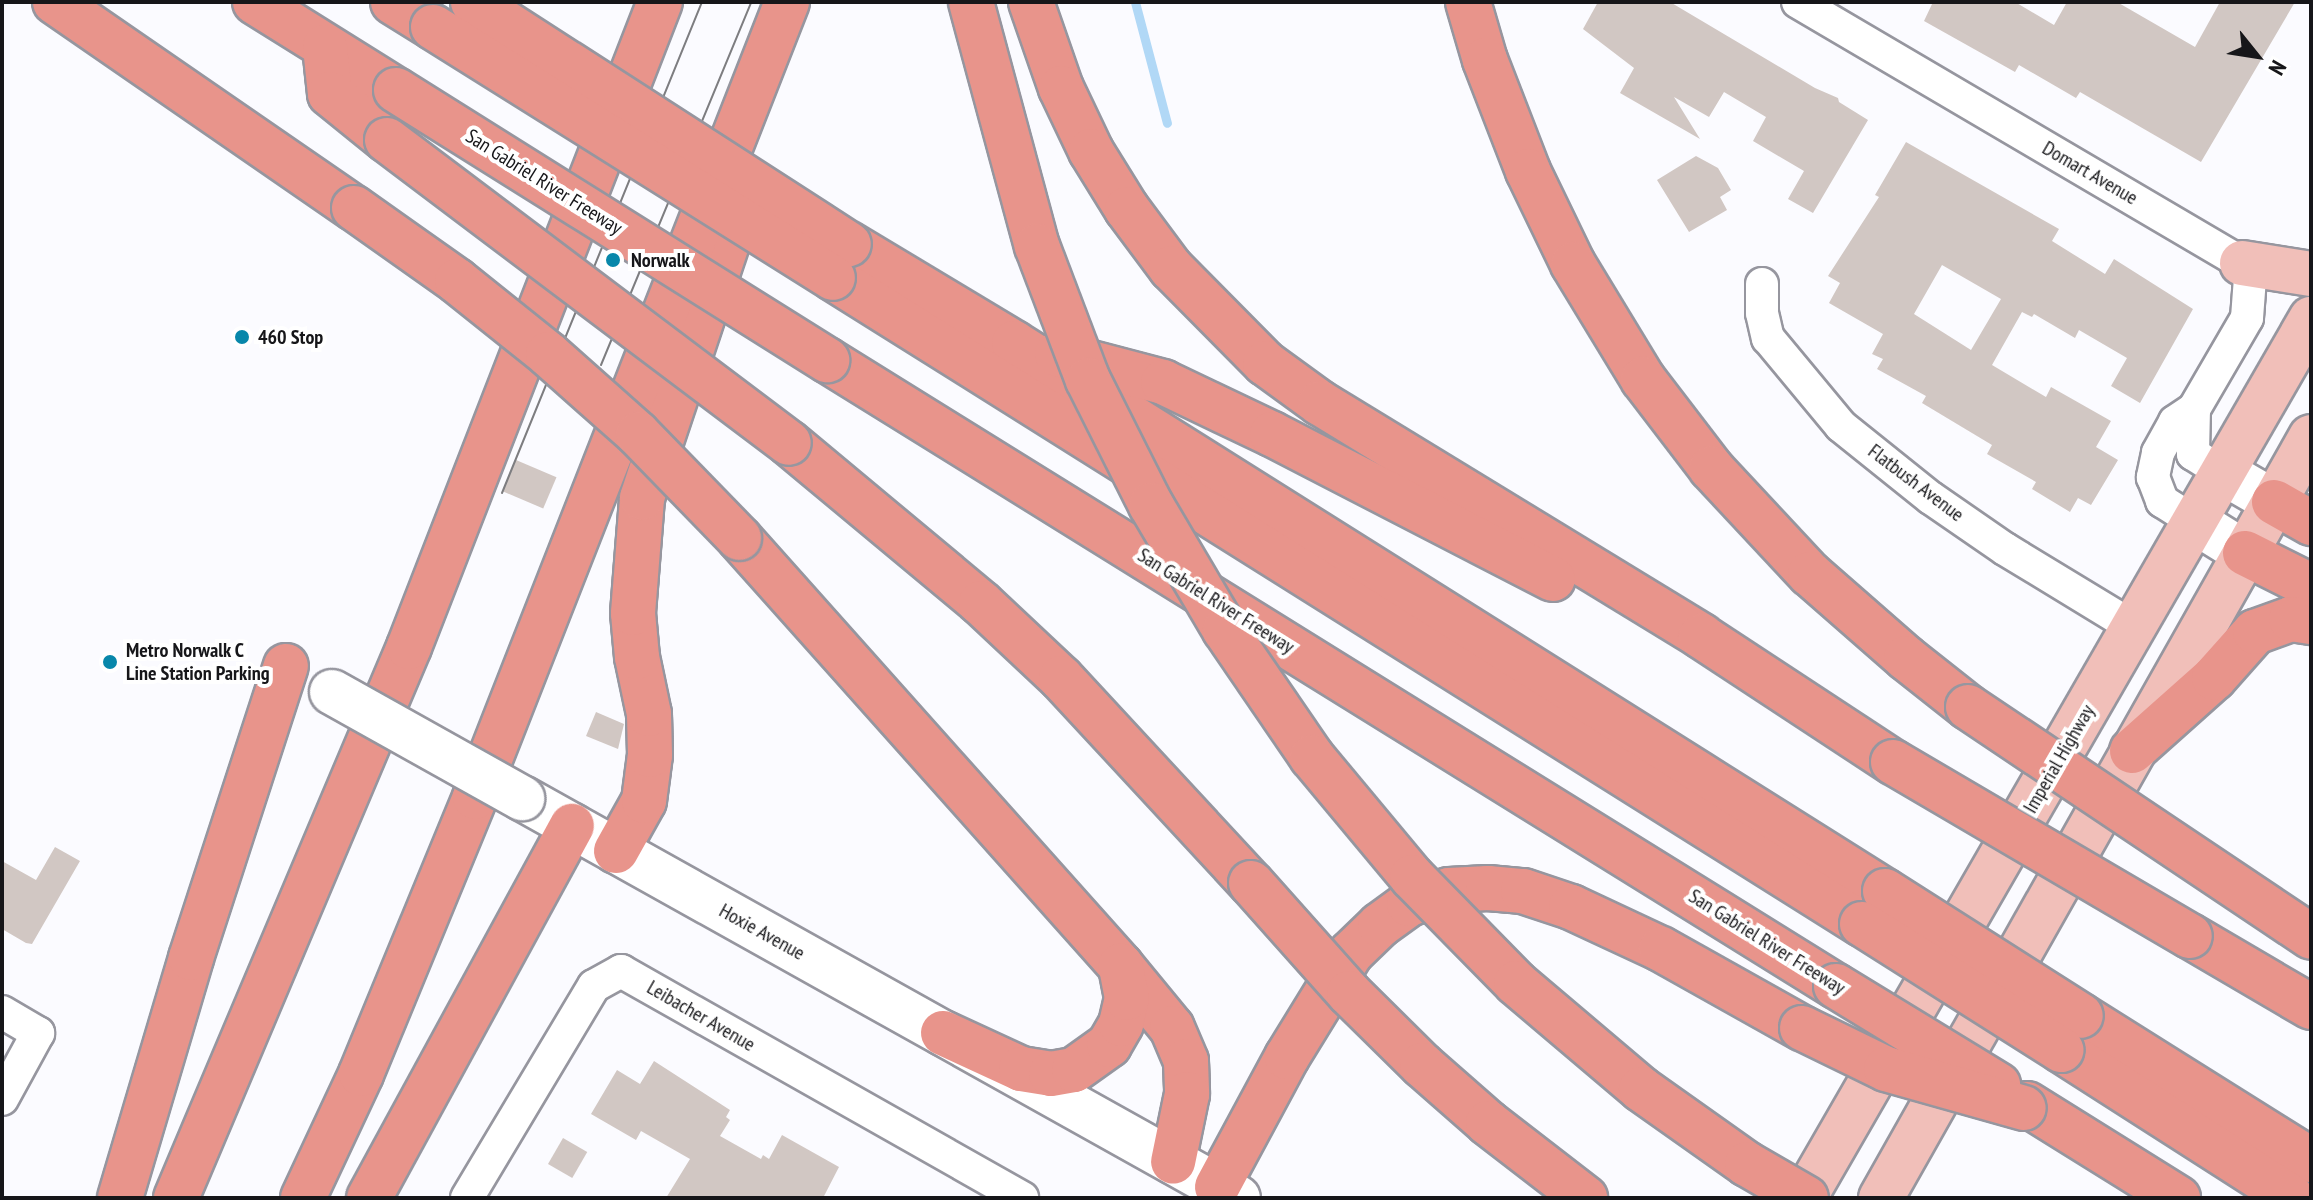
<!DOCTYPE html>
<html>
<head>
<meta charset="utf-8">
<style>
  body { margin:0 }
  #map { position:relative; width:2313px; height:1200px; overflow:hidden; background:#fbfbff; font-family:"PT Sans Narrow",sans-serif }
  div>[style] { position:absolute }
  .stream>* { height:9px; margin:-4.5px; padding:0 4.5px; transform-origin:4.5px; border-radius:4.5px; background:#b1d8f6 }
  .building>* { inset:0; background:#d1c7c3; transform-origin:0 0 }
  .roads { filter:drop-shadow(2px 0 #96969f) drop-shadow(-2px 0 #96969f) drop-shadow(0 2px #96969f) drop-shadow(0 -2px #96969f) }
  .street>* { height:32px; margin:-16px; padding:0 16px; transform-origin:16px; border-radius:16px; background:#fff }
  .secondary>* { height:44px; margin:-22px; padding:0 22px; transform-origin:22px; border-radius:22px; background:#fff }
  .primary>* { height:44px; margin:-22px; padding:0 22px; transform-origin:22px; border-radius:22px; background:#f1bfb9 }
  .highway>* { height:44px; margin:-22px; padding:0 22px; transform-origin:22px; border-radius:22px; background:#e8948b }
  .tram>* { height:2px; margin:-1px; padding:0 1px; transform-origin:1px; border-radius:1px; background:#7d7d80 }
  .bridges { filter:drop-shadow(2px 0 #96969f) drop-shadow(-2px 0 #96969f) drop-shadow(0 2px #96969f) drop-shadow(0 -2px #96969f) }
  .secondary-bridge>* { height:44px; margin:-22px; padding:0 22px; transform-origin:22px; border-radius:22px; background:#fff }
  .highway-bridge>* { height:44px; margin:-22px; padding:0 22px; transform-origin:22px; border-radius:22px; background:#e8948b }
  .dots>* { width:22px; height:22px; translate:-50% -50%; box-sizing:border-box; border:4px solid #fff; border-radius:50% }
  span { translate:-50% -50%; white-space:nowrap; text-align:center; line-height:1.15; -webkit-text-stroke:8px #fff; paint-order:stroke }
  .street-label { font-size:20px; color:#161619 }
  .poi-label { font-size:20px; color:#161619; font-weight:700 }
  .left { translate:0 -50%; text-align:left }
  .frame { position:absolute; inset:0; border:4px solid #161619; pointer-events:none }
  .north { position:absolute; left:2217px; top:16px; width:80px; height:80px; -webkit-text-stroke:6px #fff; paint-order:stroke; rotate:120deg; font-size:22px; font-weight:700; line-height:32px; text-align:center; color:#161619 }
  .north::after { content:''; display:block; margin:auto; width:28px; height:36px; background:#161619; clip-path:polygon(50% 0,100% 100%,50% 72%,0 100%) }
</style>
</head>
<body>
<div id="map">
  <div class="stream">
    <i style="left:1135px;top:2px;width:125px;rotate:75.2deg"></i>
  </div>
  <div class="building">
    <i style="clip-path:polygon(1598px 2px,1670px 2px,1815px 88px,1838px 98px,1839px 102px,1868px 120px,1813px 213px,1788px 199px,1804px 171px,1753px 141px,1766px 117px,1724px 92px,1709px 117px,1674px 97px,1700px 139px,1620px 93px,1634px 68px,1583px 29px)"></i>
    <i style="clip-path:polygon(1933px 2px,2015px 2px,2054px 25px,2067px 2px,2117px 2px,2195px 47px,2220px 2px,2295px 2px,2201px 162px,2080px 92px,2076px 98px,2019px 65px,2015px 72px,1924px 21px)"></i>
    <i style="clip-path:polygon(evenodd,1906px 142px,2059px 229px,2052px 241px,2105px 274px,2114px 259px,2193px 309px,2140px 403px,2111px 386px,2127px 358px,2079px 330px,2075px 338px,2034px 314px,2032px 317px,2022px 312px,1992px 365px,2046px 397px,2051px 387px,2111px 421px,2096px 447px,2118px 460px,2091px 505px,2078px 498px,2070px 512px,2032px 489px,2036px 482px,1987px 454px,1992px 445px,1922px 403px,1926px 396px,1877px 369px,1883px 359px,1872px 354px,1883px 334px,1829px 303px,1840px 283px,1828px 276px,1879px 197px,1875px 195px,1906px 142px,1942px 265px,2001px 299px,1971px 350px,1914px 314px,1942px 265px)"></i>
    <i style="clip-path:polygon(1696px 156px,1718px 168px,1731px 190px,1720px 197px,1727px 210px,1689px 232px,1657px 180px)"></i>
    <i style="left:516px;top:460px;width:44px;height:34px;rotate:23deg"></i>
    <i style="clip-path:polygon(596px 712px,624px 724px,618px 749px,586px 736px)"></i>
    <i style="clip-path:polygon(55px 847px,80px 861px,32px 944px,26px 943px,2px 929px,2px 861px,36px 880px)"></i>
    <i style="clip-path:polygon(654px 1061px,730px 1110px,726px 1117px,730px 1120px,720px 1136px,761px 1159px,763px 1155px,769px 1159px,782px 1135px,839px 1167px,823px 1198px,666px 1198px,690px 1159px,641px 1131px,636px 1140px,591px 1114px,617px 1070px,640px 1084px)"></i>
    <i style="left:563px;top:1138px;width:28px;height:30px;rotate:30deg"></i>
  </div>
  <div class="roads">
    <div class="street">
      <i style="left:1798px;top:2px;width:515px;rotate:30.45deg"></i>
      <i style="left:2242px;top:263px;width:17px;rotate:62deg"></i>
      <i style="left:2250px;top:278px;width:40px;rotate:94.3deg"></i>
      <i style="left:2247px;top:318px;width:105px;rotate:120.2deg"></i>
      <i style="left:2194px;top:409px;width:23px;rotate:146deg"></i>
      <i style="left:2175px;top:422px;width:35px;rotate:119deg"></i>
      <i style="left:2158px;top:453px;width:25px;rotate:102deg"></i>
      <i style="left:2153px;top:477px;width:26px;rotate:69deg"></i>
      <i style="left:2162px;top:501px;width:41px;rotate:32.2deg"></i>
      <i style="left:1762px;top:284px;width:29px;rotate:90deg"></i>
      <i style="left:1762px;top:313px;width:26px;rotate:77deg"></i>
      <i style="left:1768px;top:338px;width:114px;rotate:50.3deg"></i>
      <i style="left:1841px;top:426px;width:115px;rotate:38.7deg"></i>
      <i style="left:1931px;top:498px;width:90px;rotate:34.6deg"></i>
      <i style="left:2005px;top:549px;width:152px;rotate:31.3deg"></i>
      <i style="left:2194px;top:409px;width:45px;rotate:91.3deg"></i>
      <i style="left:2193px;top:454px;width:36px;rotate:32deg"></i>
      <i style="left:2px;top:1012px;width:42px;rotate:30.3deg"></i>
      <i style="left:38px;top:1033px;width:75px;rotate:118.6deg"></i>
      <i style="left:467px;top:1198px;width:247px;rotate:-59.1deg"></i>
      <i style="left:594px;top:986px;width:31px;rotate:-29deg"></i>
      <i style="left:621px;top:971px;width:461px;rotate:29.5deg"></i>
    </div>
    <div class="secondary">
      <i style="left:2224px;top:473px;width:58px;rotate:30.1deg"></i>
      <i style="left:2197px;top:523px;width:57px;rotate:32deg"></i>
      <i style="left:522px;top:798px;width:820px;rotate:29.19deg"></i>
    </div>
    <div class="primary">
      <i style="left:2242px;top:263px;width:70px;rotate:9.1deg"></i>
      <i style="left:1804px;top:1198px;width:1015px;rotate:-60.02deg"></i>
      <i style="left:1881px;top:1198px;width:874px;rotate:-60.53deg"></i>
    </div>
    <div class="highway">
      <i style="left:55px;top:2px;width:363px;rotate:34.6deg"></i>
      <i style="left:255px;top:2px;width:166px;rotate:32deg"></i>
      <i style="left:393px;top:2px;width:47px;rotate:32deg"></i>
      <i style="left:1031px;top:2px;width:91px;rotate:70.8deg"></i>
      <i style="left:1061px;top:88px;width:70px;rotate:64.5deg"></i>
      <i style="left:1091px;top:151px;width:68px;rotate:58.2deg"></i>
      <i style="left:1127px;top:209px;width:74px;rotate:53.3deg"></i>
      <i style="left:1171px;top:268px;width:134px;rotate:45.3deg"></i>
      <i style="left:1265px;top:363px;width:68px;rotate:36deg"></i>
      <i style="left:1320px;top:403px;width:447px;rotate:31.4deg"></i>
      <i style="left:1701px;top:636px;width:230px;rotate:33.3deg"></i>
      <i style="left:1468px;top:2px;width:60px;rotate:73.7deg"></i>
      <i style="left:1485px;top:60px;width:119px;rotate:68.8deg"></i>
      <i style="left:1528px;top:171px;width:103px;rotate:64.2deg"></i>
      <i style="left:1573px;top:264px;width:135px;rotate:58.7deg"></i>
      <i style="left:1643px;top:379px;width:112px;rotate:52.6deg"></i>
      <i style="left:1711px;top:468px;width:145px;rotate:47deg"></i>
      <i style="left:1810px;top:574px;width:128px;rotate:41.2deg"></i>
      <i style="left:1906px;top:658px;width:79px;rotate:38.3deg"></i>
      <i style="left:325px;top:47px;width:47px;rotate:83.9deg"></i>
      <i style="left:330px;top:94px;width:73px;rotate:38.9deg"></i>
      <i style="left:849px;top:244px;width:192px;rotate:31deg"></i>
      <i style="left:1014px;top:343px;width:1029px;rotate:32.18deg"></i>
      <i style="left:833px;top:278px;width:1215px;rotate:32.12deg"></i>
      <i style="left:1057px;top:354px;width:110px;rotate:14.8deg"></i>
      <i style="left:1163px;top:382px;width:121px;rotate:25.5deg"></i>
      <i style="left:1272px;top:434px;width:316px;rotate:27.3deg"></i>
      <i style="left:827px;top:360px;width:1187px;rotate:31.82deg"></i>
      <i style="left:789px;top:443px;width:250px;rotate:39.8deg"></i>
      <i style="left:981px;top:603px;width:110px;rotate:43.2deg"></i>
      <i style="left:1061px;top:678px;width:280px;rotate:47.2deg"></i>
      <i style="left:2274px;top:502px;width:43px;rotate:29.6deg"></i>
      <i style="left:739px;top:538px;width:574px;rotate:48.25deg"></i>
      <i style="left:1121px;top:966px;width:80px;rotate:50.6deg"></i>
      <i style="left:1172px;top:1028px;width:36px;rotate:67deg"></i>
      <i style="left:1186px;top:1061px;width:33px;rotate:88deg"></i>
      <i style="left:1187px;top:1094px;width:69px;rotate:101.6deg"></i>
      <i style="left:2245px;top:553px;width:74px;rotate:26.6deg"></i>
      <i style="left:2132px;top:751px;width:110px;rotate:-41.7deg"></i>
      <i style="left:2214px;top:678px;width:62px;rotate:-48.3deg"></i>
      <i style="left:2255px;top:632px;width:38px;rotate:-20deg"></i>
      <i style="left:2291px;top:619px;width:20px;rotate:9deg"></i>
      <i style="left:616px;top:851px;width:57px;rotate:-60.8deg"></i>
      <i style="left:644px;top:801px;width:46px;rotate:-82.6deg"></i>
      <i style="left:650px;top:755px;width:41px;rotate:-91.4deg"></i>
      <i style="left:649px;top:714px;width:58px;rotate:-101.9deg"></i>
      <i style="left:637px;top:657px;width:44px;rotate:-95.2deg"></i>
      <i style="left:633px;top:613px;width:115px;rotate:-85.5deg"></i>
      <i style="left:642px;top:498px;width:331px;rotate:-71.5deg"></i>
      <i style="left:2190px;top:936px;width:140px;rotate:30.4deg"></i>
      <i style="left:2081px;top:1016px;width:271px;rotate:32.1deg"></i>
      <i style="left:943px;top:1033px;width:86px;rotate:24.8deg"></i>
      <i style="left:1021px;top:1069px;width:30px;rotate:9deg"></i>
      <i style="left:1051px;top:1074px;width:23px;rotate:-10deg"></i>
      <i style="left:1074px;top:1070px;width:43px;rotate:-35.5deg"></i>
      <i style="left:1109px;top:1045px;width:24px;rotate:-60deg"></i>
      <i style="left:1121px;top:1024px;width:27px;rotate:-77deg"></i>
      <i style="left:1127px;top:998px;width:33px;rotate:-101deg"></i>
      <i style="left:2061px;top:1050px;width:274px;rotate:32.6deg"></i>
      <i style="left:2027px;top:1104px;width:178px;rotate:31.9deg"></i>
      <i style="left:1217px;top:1187px;width:148px;rotate:-61.7deg"></i>
      <i style="left:1287px;top:1057px;width:122px;rotate:-58.4deg"></i>
      <i style="left:1351px;top:953px;width:40px;rotate:-44deg"></i>
      <i style="left:1380px;top:925px;width:36px;rotate:-36deg"></i>
      <i style="left:1409px;top:904px;width:42px;rotate:-19.3deg"></i>
      <i style="left:1449px;top:890px;width:39px;rotate:-3deg"></i>
      <i style="left:1488px;top:888px;width:35px;rotate:5deg"></i>
      <i style="left:1523px;top:891px;width:51px;rotate:18.4deg"></i>
      <i style="left:1571px;top:907px;width:99px;rotate:25deg"></i>
      <i style="left:1661px;top:949px;width:162px;rotate:29.3deg"></i>
      <i style="left:120px;top:1198px;width:250px;rotate:-73.5deg"></i>
      <i style="left:191px;top:958px;width:307px;rotate:-72deg"></i>
      <i style="left:176px;top:1198px;width:598px;rotate:-67.08deg"></i>
      <i style="left:409px;top:647px;width:692px;rotate:-68.74deg"></i>
      <i style="left:303px;top:1198px;width:137px;rotate:-64.9deg"></i>
      <i style="left:361px;top:1074px;width:300px;rotate:-67.6deg"></i>
      <i style="left:475px;top:797px;width:854px;rotate:-68.57deg"></i>
      <i style="left:369px;top:1198px;width:424px;rotate:-61.4deg"></i>
    </div>
  </div>
  <div class="tram">
    <i style="left:601px;top:365px;width:393px;rotate:-67.5deg"></i>
    <i style="left:502px;top:493px;width:530px;rotate:-67.84deg"></i>
  </div>
  <div class="bridges">
    <div class="secondary-bridge">
      <i style="left:332px;top:692px;width:218px;rotate:29.2deg"></i>
    </div>
    <div class="highway-bridge">
      <i style="left:473px;top:2px;width:447px;rotate:32.8deg"></i>
      <i style="left:971px;top:2px;width:253px;rotate:74.9deg"></i>
      <i style="left:1037px;top:246px;width:143px;rotate:69.2deg"></i>
      <i style="left:1088px;top:380px;width:140px;rotate:63.3deg"></i>
      <i style="left:1151px;top:505px;width:145px;rotate:59.4deg"></i>
      <i style="left:1225px;top:630px;width:154px;rotate:55.6deg"></i>
      <i style="left:1312px;top:757px;width:156px;rotate:50.2deg"></i>
      <i style="left:1412px;top:877px;width:148px;rotate:45.5deg"></i>
      <i style="left:1516px;top:983px;width:164px;rotate:40.3deg"></i>
      <i style="left:1641px;top:1089px;width:130px;rotate:35.3deg"></i>
      <i style="left:1747px;top:1164px;width:68px;rotate:30deg"></i>
      <i style="left:433px;top:27px;width:472px;rotate:32.1deg"></i>
      <i style="left:396px;top:90px;width:509px;rotate:32.07deg"></i>
      <i style="left:387px;top:140px;width:503px;rotate:37.01deg"></i>
      <i style="left:354px;top:208px;width:126px;rotate:35.3deg"></i>
      <i style="left:457px;top:281px;width:117px;rotate:38.7deg"></i>
      <i style="left:548px;top:354px;width:120px;rotate:41.6deg"></i>
      <i style="left:638px;top:434px;width:145px;rotate:45.8deg"></i>
      <i style="left:1968px;top:707px;width:413px;rotate:33.8deg"></i>
      <i style="left:1893px;top:762px;width:344px;rotate:30.4deg"></i>
      <i style="left:1251px;top:883px;width:147px;rotate:48.3deg"></i>
      <i style="left:1349px;top:993px;width:103px;rotate:44.6deg"></i>
      <i style="left:1422px;top:1065px;width:88px;rotate:41.3deg"></i>
      <i style="left:1488px;top:1123px;width:123px;rotate:37.7deg"></i>
      <i style="left:1885px;top:891px;width:232px;rotate:32.5deg"></i>
      <i style="left:1862px;top:924px;width:236px;rotate:32.3deg"></i>
      <i style="left:1836px;top:986px;width:190px;rotate:31.4deg"></i>
      <i style="left:1802px;top:1028px;width:93px;rotate:26deg"></i>
      <i style="left:1886px;top:1069px;width:143px;rotate:15.8deg"></i>
    </div>
  </div>
  <div class="dots">
    <i style="left:613px;top:260px;background:#0887aa"></i>
    <i style="left:242px;top:337px;background:#0887aa"></i>
    <i style="left:110px;top:662px;background:#0887aa"></i>
  </div>
  <div class="street-label">
    <span style="left:2090px;top:173px;rotate:30deg">Domart Avenue</span>
    <span style="left:544px;top:182px;rotate:32deg">San Gabriel River Freeway</span>
    <span style="left:1916px;top:483px;rotate:37deg">Flatbush Avenue</span>
    <span style="left:1216px;top:601px;rotate:32deg">San Gabriel River Freeway</span>
    <span style="left:2059px;top:759px;rotate:-60deg">Imperial Highway</span>
    <span style="left:762px;top:932px;rotate:29deg">Hoxie Avenue</span>
    <span style="left:1767px;top:942px;rotate:32deg">San Gabriel River Freeway</span>
    <span style="left:701px;top:1016px;rotate:30deg">Leibacher Avenue</span>
  </div>
  <div class="poi-label">
    <span class="left" style="left:631px;top:260px">Norwalk</span>
    <span class="left" style="left:258px;top:337px">460 Stop</span>
    <span class="left" style="left:126px;top:662px">Metro Norwalk C<br>Line Station Parking</span>
  </div>
  <div class="frame"></div>
  <div class="north">N</div>
</div>
</body>
</html>
